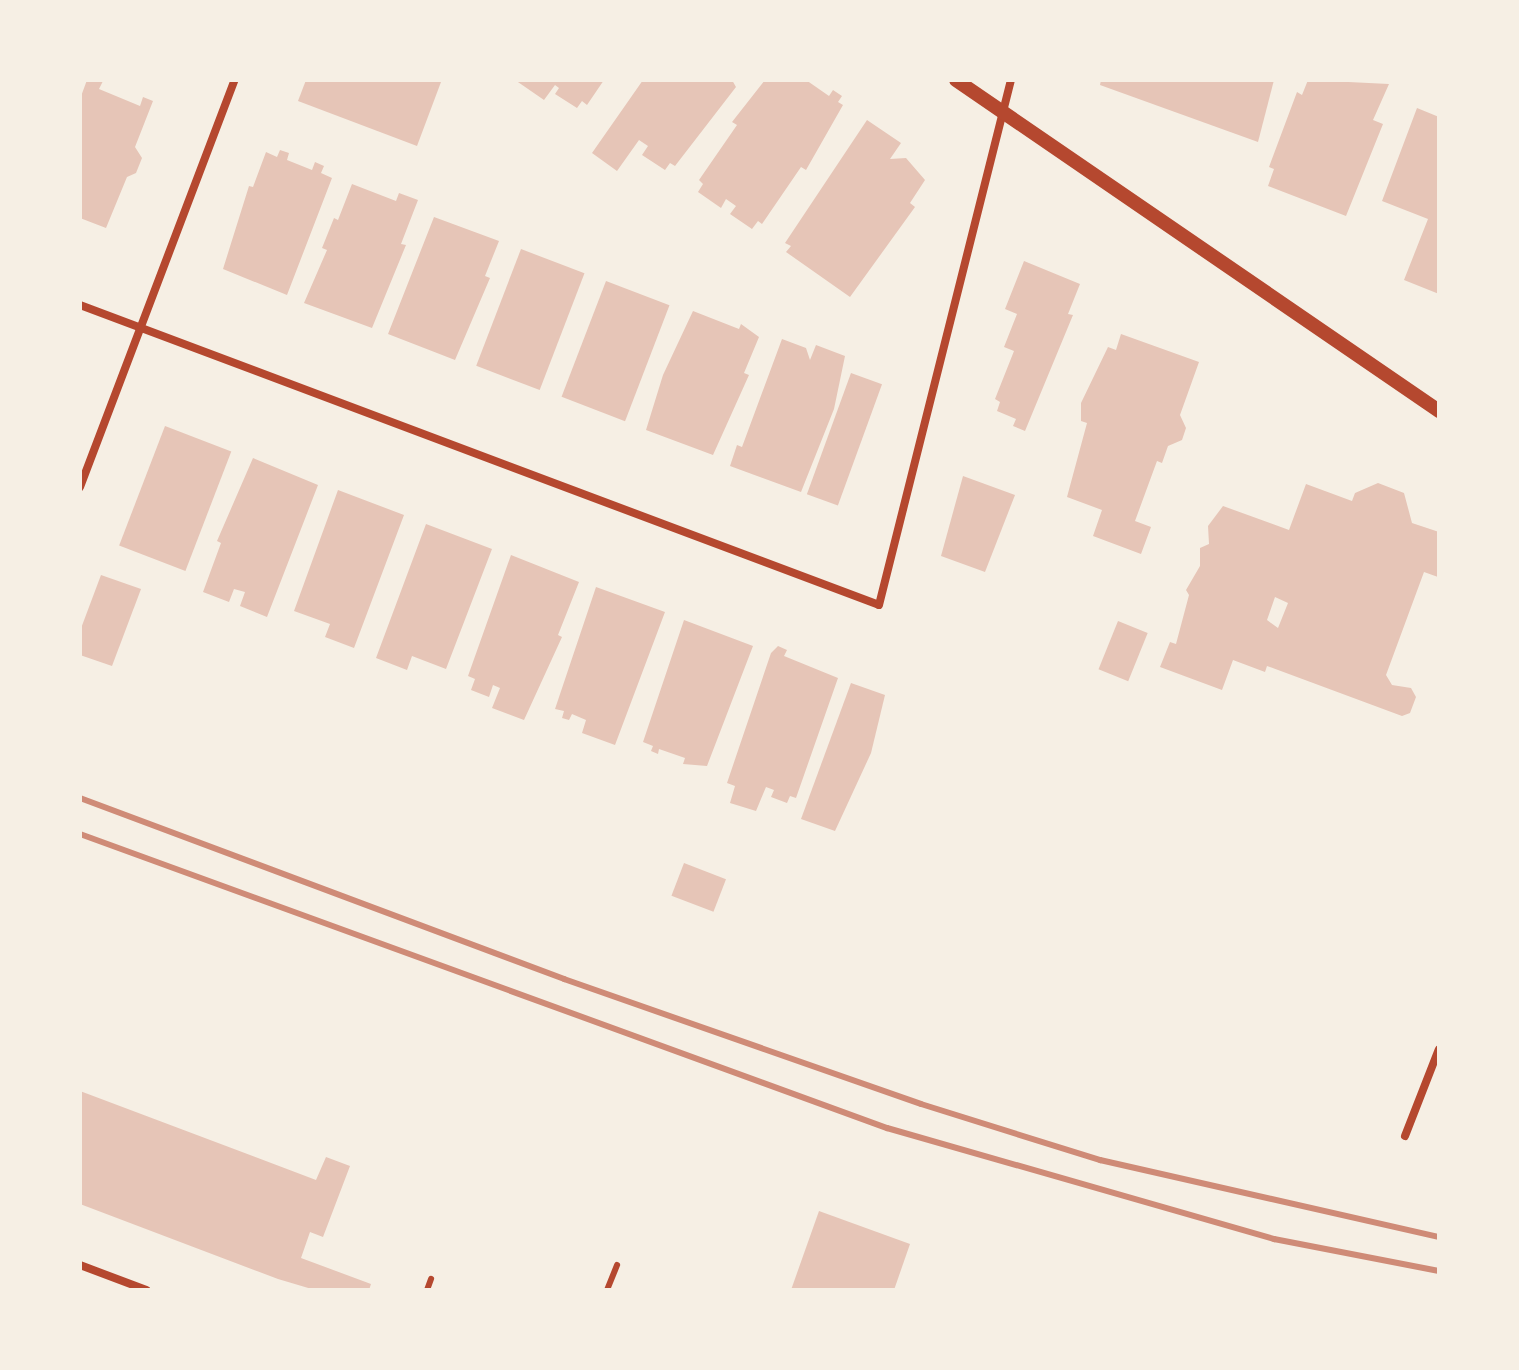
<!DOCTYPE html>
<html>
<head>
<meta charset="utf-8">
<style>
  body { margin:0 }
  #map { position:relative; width:1519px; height:1370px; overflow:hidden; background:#f6efe4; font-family:Commissioner,sans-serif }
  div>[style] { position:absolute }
  .building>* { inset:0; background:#e6c5b7; transform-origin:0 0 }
  .service>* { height:6px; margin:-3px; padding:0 3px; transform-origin:3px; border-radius:3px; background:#b5482f }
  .minor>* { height:8px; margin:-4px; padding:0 4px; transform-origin:4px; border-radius:4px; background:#b5482f }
  .tertiary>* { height:14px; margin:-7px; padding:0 7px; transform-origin:7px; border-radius:7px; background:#b5482f }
  .rail>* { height:6px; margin:-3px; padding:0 3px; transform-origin:3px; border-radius:3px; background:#cf8b77 }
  span { translate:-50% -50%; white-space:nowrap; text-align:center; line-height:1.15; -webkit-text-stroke:6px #f6efe4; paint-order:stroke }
  .frame { position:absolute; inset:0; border:82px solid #f6efe4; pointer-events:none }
</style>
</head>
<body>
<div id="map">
  <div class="building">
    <i style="clip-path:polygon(87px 80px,103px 81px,99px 89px,140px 106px,143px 97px,153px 101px,135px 147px,142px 158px,136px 173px,127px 177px,106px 228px,80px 218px,80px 99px)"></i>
    <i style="clip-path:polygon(306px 80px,436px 80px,441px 82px,417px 146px,298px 101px)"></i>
    <i style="clip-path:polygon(515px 80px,604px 80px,587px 105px,582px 101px,577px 108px,555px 94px,559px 88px,555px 85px,544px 100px)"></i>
    <i style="clip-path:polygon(643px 80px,732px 80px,736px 87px,675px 166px,670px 163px,665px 170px,642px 155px,648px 146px,639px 140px,617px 171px,592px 153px)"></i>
    <i style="clip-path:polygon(765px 80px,806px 80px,829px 96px,833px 90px,842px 96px,838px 102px,843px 105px,806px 170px,801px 167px,762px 224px,758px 221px,752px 229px,730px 214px,736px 206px,726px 199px,721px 208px,698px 192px,703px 184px,699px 180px,737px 125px,732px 122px)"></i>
    <i style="clip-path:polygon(1101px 80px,1274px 80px,1258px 142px,1100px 85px)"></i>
    <i style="clip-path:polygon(1308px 80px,1389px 84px,1373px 120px,1383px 124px,1346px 216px,1268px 186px,1274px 169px,1269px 167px,1297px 92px,1302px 95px)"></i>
    <i style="clip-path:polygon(1417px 108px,1439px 117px,1439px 294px,1404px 280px,1428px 219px,1382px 201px)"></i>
    <i style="clip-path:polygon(867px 120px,901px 143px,890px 159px,906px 158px,925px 180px,910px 203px,915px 207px,850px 297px,786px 252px,791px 246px,785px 243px)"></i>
    <i style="clip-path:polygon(280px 150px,289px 153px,287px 160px,312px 170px,315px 162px,324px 166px,321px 173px,332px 178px,287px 295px,223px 269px,249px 186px,253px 187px,266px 152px,277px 157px)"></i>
    <i style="clip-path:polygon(352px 184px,396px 201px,399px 193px,418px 200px,401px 244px,406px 245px,372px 328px,304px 303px,327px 250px,322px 248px,334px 218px,338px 220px)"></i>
    <i style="clip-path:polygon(434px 217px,499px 241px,485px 276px,490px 278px,455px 360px,388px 334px)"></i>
    <i style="left:521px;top:249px;width:68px;height:125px;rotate:21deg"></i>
    <i style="clip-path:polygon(1024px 261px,1080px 284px,1068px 314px,1073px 315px,1025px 431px,1013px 426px,1016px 419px,997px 411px,1000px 402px,995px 399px,1014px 351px,1004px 347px,1017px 314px,1005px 309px)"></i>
    <i style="left:606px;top:281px;width:68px;height:124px;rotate:21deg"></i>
    <i style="clip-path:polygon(693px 311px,739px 329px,741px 324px,759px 337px,744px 373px,749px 375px,713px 455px,646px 430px,663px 375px)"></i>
    <i style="clip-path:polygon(1121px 334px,1199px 362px,1180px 415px,1186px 428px,1182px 440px,1168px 446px,1162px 463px,1157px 461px,1135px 521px,1151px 527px,1141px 554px,1093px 536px,1102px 510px,1067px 497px,1087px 423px,1081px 421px,1081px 403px,1108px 347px,1116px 350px)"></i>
    <i style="clip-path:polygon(782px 339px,806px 348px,810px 360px,816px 345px,845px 356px,834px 409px,801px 492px,730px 466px,737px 445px,742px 447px)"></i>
    <i style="left:851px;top:373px;width:33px;height:129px;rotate:20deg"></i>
    <i style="left:165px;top:426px;width:71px;height:128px;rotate:21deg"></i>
    <i style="clip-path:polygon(253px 458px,318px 485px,267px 617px,240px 606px,245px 592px,234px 589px,229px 602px,203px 592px,221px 543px,217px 541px)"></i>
    <i style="clip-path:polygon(963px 476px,1015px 495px,985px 572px,941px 556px)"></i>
    <i style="clip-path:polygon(evenodd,1378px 483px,1404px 493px,1412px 523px,1439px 532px,1438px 577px,1424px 572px,1386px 675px,1392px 685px,1411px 688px,1416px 697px,1410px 713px,1402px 716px,1267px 666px,1265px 672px,1233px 660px,1222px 690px,1160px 667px,1170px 642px,1176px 644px,1189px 595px,1186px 590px,1200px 566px,1200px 548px,1209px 544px,1208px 526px,1223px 506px,1289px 530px,1306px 484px,1352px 501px,1355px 493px,1378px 483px,1275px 597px,1288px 603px,1278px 628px,1267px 620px,1275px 597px)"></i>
    <i style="clip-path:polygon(338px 490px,404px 515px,354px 648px,325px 637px,330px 624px,294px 611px)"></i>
    <i style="clip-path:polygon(426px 524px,492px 549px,446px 669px,412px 656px,407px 670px,376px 658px)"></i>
    <i style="clip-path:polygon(511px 555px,579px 582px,558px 635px,562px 637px,524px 720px,492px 708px,500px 688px,493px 685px,489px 697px,471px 690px,475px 679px,468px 676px)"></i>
    <i style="clip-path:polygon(101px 575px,141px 589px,112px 666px,80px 655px,80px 631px)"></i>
    <i style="clip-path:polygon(596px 587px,665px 612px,615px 745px,582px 733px,586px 720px,572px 714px,569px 720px,562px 718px,564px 711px,555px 709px)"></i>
    <i style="clip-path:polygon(684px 620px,753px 646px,707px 766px,683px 764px,685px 758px,659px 749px,658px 754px,651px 751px,653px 746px,643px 742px)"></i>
    <i style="left:1118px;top:621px;width:32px;height:52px;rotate:22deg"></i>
    <i style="clip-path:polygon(778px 646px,787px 650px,784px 656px,838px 678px,796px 798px,790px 796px,787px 803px,771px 797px,774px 790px,766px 787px,756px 811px,730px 803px,735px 786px,727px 783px,771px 653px)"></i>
    <i style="clip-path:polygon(851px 683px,885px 695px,871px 753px,835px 831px,801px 819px)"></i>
    <i style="left:684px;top:863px;width:45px;height:35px;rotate:21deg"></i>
    <i style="clip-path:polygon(80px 1091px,316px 1180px,326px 1157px,350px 1166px,323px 1237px,310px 1232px,301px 1258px,371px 1284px,369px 1290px,315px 1290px,278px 1279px,80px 1204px)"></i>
    <i style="clip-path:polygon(819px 1211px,910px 1244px,894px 1290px,791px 1290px)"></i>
  </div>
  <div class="service">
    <i style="left:427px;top:1290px;width:12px;rotate:-70deg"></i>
    <i style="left:607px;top:1290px;width:27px;rotate:-68deg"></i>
  </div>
  <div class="minor">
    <i style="left:80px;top:305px;width:853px;rotate:20.58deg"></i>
    <i style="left:879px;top:605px;width:541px;rotate:-75.89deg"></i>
    <i style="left:80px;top:487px;width:436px;rotate:-69.2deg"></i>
    <i style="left:1405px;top:1136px;width:93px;rotate:-68.7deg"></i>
    <i style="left:80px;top:1265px;width:71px;rotate:20.7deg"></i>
  </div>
  <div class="tertiary">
    <i style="left:956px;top:80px;width:586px;rotate:34.42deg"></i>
  </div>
  <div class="rail">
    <i style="left:80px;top:798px;width:517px;rotate:20.5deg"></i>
    <i style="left:564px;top:979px;width:378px;rotate:19.3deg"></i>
    <i style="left:921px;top:1104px;width:188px;rotate:17.4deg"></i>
    <i style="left:1100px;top:1160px;width:348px;rotate:12.8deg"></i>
    <i style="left:80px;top:834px;width:859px;rotate:20.02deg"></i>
    <i style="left:887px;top:1128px;width:403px;rotate:16deg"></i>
    <i style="left:1274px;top:1239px;width:168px;rotate:11deg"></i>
  </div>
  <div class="frame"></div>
</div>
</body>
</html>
